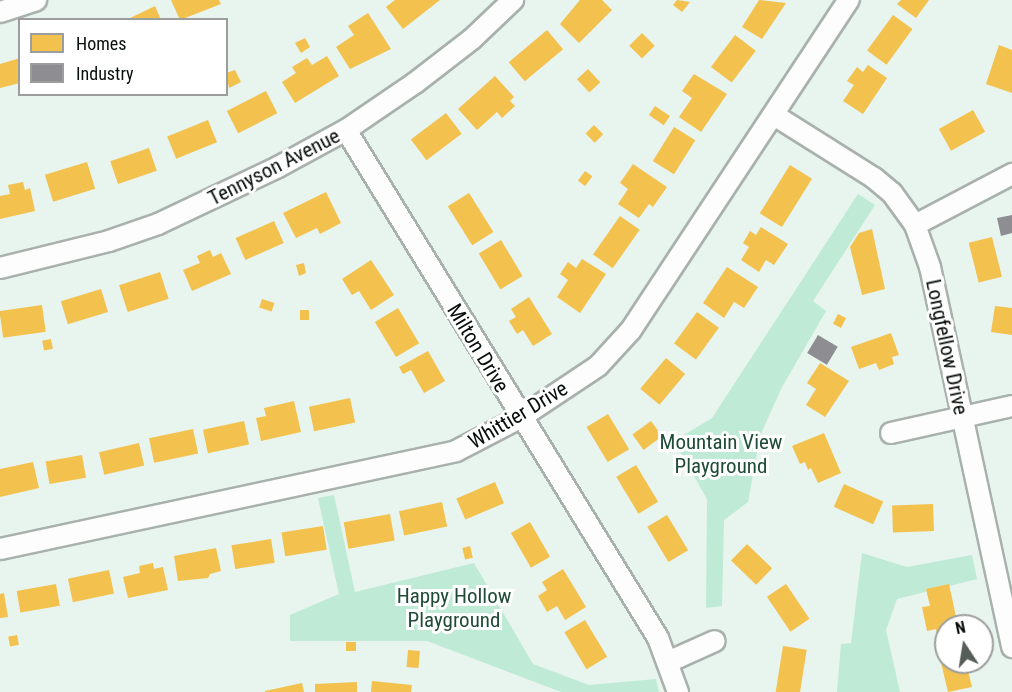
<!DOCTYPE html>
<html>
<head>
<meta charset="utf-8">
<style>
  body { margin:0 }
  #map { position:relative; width:1012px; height:692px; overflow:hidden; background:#e8f4ee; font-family:"Roboto Condensed",sans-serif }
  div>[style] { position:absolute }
  .green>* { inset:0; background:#bfead5 }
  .homes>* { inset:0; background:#f2c14e; transform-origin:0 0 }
  .industry>* { inset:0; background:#8d8d92; transform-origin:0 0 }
  .roads { filter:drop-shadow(2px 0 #a9b1ad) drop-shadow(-2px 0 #a9b1ad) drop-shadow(0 2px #a9b1ad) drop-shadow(0 -2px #a9b1ad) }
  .street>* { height:20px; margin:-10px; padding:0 10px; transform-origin:10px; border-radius:10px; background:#fcfdfc }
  span { translate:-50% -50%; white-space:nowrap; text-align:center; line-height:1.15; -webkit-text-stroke:6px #fff; paint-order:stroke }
  .street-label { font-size:21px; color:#070d0a }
  .park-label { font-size:21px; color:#1f4b37 }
  .legend { position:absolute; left:18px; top:18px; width:210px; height:78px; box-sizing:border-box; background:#fff; border:2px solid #9c9e9d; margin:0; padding:8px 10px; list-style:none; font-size:18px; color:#070d0a }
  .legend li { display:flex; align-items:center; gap:12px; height:30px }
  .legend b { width:30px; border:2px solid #9c9e9d }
  .north { position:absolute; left:934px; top:614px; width:60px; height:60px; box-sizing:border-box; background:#fff; border:2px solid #9c9e9d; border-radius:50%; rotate:348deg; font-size:16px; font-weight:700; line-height:24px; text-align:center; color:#070d0a }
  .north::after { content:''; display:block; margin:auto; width:21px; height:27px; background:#565e5a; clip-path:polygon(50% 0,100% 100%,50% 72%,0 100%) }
</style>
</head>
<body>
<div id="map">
  <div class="green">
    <i style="clip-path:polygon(858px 194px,875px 205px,813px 301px,826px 311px,781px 389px,760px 436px,748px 502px,724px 520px,722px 606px,706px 608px,707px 499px,674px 441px,712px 418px)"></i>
    <i style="clip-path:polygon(334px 495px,355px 592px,474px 563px,533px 664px,589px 685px,656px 679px,659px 692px,561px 692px,427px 641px,290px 641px,290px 615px,339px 594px,318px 498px)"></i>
    <i style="clip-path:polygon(862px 553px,907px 567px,972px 555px,977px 579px,897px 599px,886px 630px,900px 692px,837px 692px,841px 644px,851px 643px)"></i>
  </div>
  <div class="homes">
    <i style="clip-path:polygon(171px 0,219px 0,221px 4px,180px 20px)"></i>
    <i style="clip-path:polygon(395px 0,440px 0,403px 29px,386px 7px)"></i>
    <i style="clip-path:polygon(580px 0,602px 0,612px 10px,579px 43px,560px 24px)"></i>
    <i style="clip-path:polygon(677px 0,690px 2px,682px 12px,673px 5px)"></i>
    <i style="clip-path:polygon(759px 0,786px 3px,762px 39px,742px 27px)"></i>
    <i style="clip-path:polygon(901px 0,929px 0,916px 18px,897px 4px)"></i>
    <i style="clip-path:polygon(155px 6px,161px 20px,126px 20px)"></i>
    <i style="clip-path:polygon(368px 13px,391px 49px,350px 69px,336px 47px,354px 35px,348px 26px)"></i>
    <i style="left:893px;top:15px;width:24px;height:44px;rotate:36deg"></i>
    <i style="left:547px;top:30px;width:25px;height:50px;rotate:50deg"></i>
    <i style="left:642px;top:33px;width:18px;height:18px;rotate:45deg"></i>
    <i style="left:735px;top:35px;width:26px;height:40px;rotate:37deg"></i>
    <i style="clip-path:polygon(305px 38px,310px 47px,301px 53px,295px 43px)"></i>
    <i style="clip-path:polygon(999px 45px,1012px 50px,1012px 93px,986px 84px)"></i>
    <i style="clip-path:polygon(327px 56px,339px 76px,295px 103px,282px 82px,296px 73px,292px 67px,307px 58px,312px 65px)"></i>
    <i style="clip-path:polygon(20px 58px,20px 83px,0 88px,0 64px)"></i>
    <i style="clip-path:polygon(868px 65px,887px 78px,863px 114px,843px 101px,854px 85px,847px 81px,857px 67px,863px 72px)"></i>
    <i style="left:588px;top:69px;width:18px;height:15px;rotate:47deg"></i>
    <i style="clip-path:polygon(235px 70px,241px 82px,229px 88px,226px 73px)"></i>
    <i style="clip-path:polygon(694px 74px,727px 94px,701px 132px,679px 117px,692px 98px,682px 91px)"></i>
    <i style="clip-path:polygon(495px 76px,514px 97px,510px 101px,515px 106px,502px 118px,497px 112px,477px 130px,458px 109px)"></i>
    <i style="left:266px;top:91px;width:25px;height:44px;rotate:63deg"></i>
    <i style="left:655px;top:106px;width:18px;height:11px;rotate:34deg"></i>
    <i style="left:973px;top:110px;width:25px;height:39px;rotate:61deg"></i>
    <i style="left:446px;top:113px;width:26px;height:44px;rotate:53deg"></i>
    <i style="left:208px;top:120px;width:24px;height:44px;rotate:68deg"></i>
    <i style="left:594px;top:125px;width:13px;height:12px;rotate:45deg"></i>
    <i style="left:674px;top:127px;width:25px;height:40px;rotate:32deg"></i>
    <i style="left:149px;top:148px;width:24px;height:41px;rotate:71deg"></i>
    <i style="left:87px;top:162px;width:28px;height:44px;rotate:73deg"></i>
    <i style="clip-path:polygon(633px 164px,667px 187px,653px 207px,649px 204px,639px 218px,618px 204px,628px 189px,620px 183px)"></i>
    <i style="left:790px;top:165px;width:26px;height:57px;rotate:32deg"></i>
    <i style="left:585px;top:171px;width:9px;height:12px;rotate:36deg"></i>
    <i style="clip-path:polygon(23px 182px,25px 190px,30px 188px,35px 211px,0 219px,0 196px,10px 194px,8px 185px)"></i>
    <i style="clip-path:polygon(326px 192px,341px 223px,320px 234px,317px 228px,296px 238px,283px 213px)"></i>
    <i style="left:469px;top:193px;width:46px;height:25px;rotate:58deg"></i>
    <i style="left:620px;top:216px;width:24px;height:47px;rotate:35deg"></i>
    <i style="left:274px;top:221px;width:24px;height:42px;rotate:66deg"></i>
    <i style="clip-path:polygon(761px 227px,788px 244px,774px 265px,766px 260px,759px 272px,741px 260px,749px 247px,743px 243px,750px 231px,756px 235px)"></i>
    <i style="clip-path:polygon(872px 229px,885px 289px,862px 295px,850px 247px,859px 233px)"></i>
    <i style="left:992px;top:237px;width:41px;height:24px;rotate:76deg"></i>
    <i style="left:501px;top:240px;width:42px;height:26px;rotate:59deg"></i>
    <i style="clip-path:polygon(210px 250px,213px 257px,221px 253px,231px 274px,192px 291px,183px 270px,200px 263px,197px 256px)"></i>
    <i style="clip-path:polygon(582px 259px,606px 274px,580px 313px,557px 297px,568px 280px,560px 274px,568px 262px,576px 268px)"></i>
    <i style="clip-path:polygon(371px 260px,394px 295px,371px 310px,359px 291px,352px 295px,342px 279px)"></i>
    <i style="clip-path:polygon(304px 263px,306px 273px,299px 276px,296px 265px)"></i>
    <i style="clip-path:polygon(727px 267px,758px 287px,744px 308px,734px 302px,724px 318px,703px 303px)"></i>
    <i style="left:160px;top:272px;width:28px;height:43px;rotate:72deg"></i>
    <i style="left:101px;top:289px;width:24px;height:42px;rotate:73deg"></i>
    <i style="clip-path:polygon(529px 297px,552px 334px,533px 346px,523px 330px,517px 334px,509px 321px,516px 317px,511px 309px)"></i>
    <i style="left:262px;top:299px;width:13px;height:9px;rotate:18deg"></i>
    <i style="left:42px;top:305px;width:27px;height:43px;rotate:82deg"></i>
    <i style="clip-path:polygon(995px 306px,1012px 308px,1012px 335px,991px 332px)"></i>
    <i style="left:398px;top:308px;width:41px;height:27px;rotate:59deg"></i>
    <i style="left:300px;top:310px;width:9px;height:10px"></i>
    <i style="left:697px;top:312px;width:27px;height:39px;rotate:36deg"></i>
    <i style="left:838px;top:314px;width:9px;height:11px;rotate:27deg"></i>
    <i style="clip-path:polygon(891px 333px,899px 355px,892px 357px,894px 364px,879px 370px,876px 363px,859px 369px,851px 347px)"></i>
    <i style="left:51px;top:339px;width:10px;height:9px;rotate:79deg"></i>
    <i style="clip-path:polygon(428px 351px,445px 381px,424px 393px,411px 370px,403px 374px,399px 367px)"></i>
    <i style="left:666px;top:358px;width:25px;height:40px;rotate:40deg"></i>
    <i style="clip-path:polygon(820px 363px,849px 381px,825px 417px,806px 405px,816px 389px,807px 383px)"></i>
    <i style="left:350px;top:398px;width:25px;height:42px;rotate:78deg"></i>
    <i style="clip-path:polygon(294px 401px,301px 432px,261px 441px,256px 418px,266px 416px,264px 408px)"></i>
    <i style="left:608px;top:414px;width:41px;height:25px;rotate:59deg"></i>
    <i style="left:244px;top:421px;width:24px;height:42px;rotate:78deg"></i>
    <i style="left:651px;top:421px;width:19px;height:23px;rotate:54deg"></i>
    <i style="left:193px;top:429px;width:25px;height:45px;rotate:78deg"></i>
    <i style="clip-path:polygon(824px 433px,841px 473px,818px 483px,811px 468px,808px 470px,805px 462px,800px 464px,792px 446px)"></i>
    <i style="left:139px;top:443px;width:23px;height:41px;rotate:77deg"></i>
    <i style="left:82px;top:455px;width:23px;height:37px;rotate:80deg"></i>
    <i style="clip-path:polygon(33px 462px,39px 488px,0 497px,0 469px)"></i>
    <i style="left:636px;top:465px;width:43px;height:23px;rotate:59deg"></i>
    <i style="left:495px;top:482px;width:23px;height:42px;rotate:67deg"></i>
    <i style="left:844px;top:484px;width:43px;height:25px;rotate:24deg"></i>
    <i style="left:442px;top:502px;width:25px;height:44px;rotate:78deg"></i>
    <i style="left:933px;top:504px;width:27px;height:41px;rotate:88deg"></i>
    <i style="left:390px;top:514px;width:27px;height:47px;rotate:80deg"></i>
    <i style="left:667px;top:515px;width:41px;height:23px;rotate:59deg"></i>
    <i style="left:530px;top:522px;width:40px;height:22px;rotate:60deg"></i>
    <i style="left:323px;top:526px;width:24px;height:42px;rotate:81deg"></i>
    <i style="left:271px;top:539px;width:24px;height:40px;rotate:81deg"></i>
    <i style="left:747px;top:544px;width:35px;height:23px;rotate:44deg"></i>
    <i style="left:470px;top:546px;width:12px;height:8px;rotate:76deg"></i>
    <i style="clip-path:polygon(216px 548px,221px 571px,210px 574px,208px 578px,178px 581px,174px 556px)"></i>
    <i style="clip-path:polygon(153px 563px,154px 569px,163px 567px,168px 590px,128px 598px,123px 577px,140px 573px,139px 566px)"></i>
    <i style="clip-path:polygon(563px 569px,586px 607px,565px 620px,557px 606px,547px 612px,538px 596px,547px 590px,542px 582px)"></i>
    <i style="left:109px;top:570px;width:24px;height:42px;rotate:78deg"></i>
    <i style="left:56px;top:584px;width:22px;height:40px;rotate:80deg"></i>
    <i style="left:786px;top:584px;width:42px;height:23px;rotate:56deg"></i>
    <i style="clip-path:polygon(949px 584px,958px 626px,946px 626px,946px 636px,938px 638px,936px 629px,927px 631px,922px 607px,930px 606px,926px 589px)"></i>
    <i style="clip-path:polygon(4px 593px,8px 617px,0 618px,0 594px)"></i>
    <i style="left:585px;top:620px;width:43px;height:24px;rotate:59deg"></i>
    <i style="left:17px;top:635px;width:10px;height:9px;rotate:79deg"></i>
    <i style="left:346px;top:642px;width:10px;height:9px"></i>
    <i style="left:783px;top:646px;width:24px;height:47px;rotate:9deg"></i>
    <i style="clip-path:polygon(946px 648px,946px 662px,966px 662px,972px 687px,948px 692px,938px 650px)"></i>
    <i style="left:408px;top:650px;width:12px;height:17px;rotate:5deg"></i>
    <i style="clip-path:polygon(372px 681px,412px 685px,411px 692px,371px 692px)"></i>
    <i style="clip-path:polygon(357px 682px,357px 692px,315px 692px,315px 684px)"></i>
    <i style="clip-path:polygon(302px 683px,304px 692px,265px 692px,265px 691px)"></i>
  </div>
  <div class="industry">
    <i style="clip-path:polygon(1012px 215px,1012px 233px,1001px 236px,997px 218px)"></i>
    <i style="left:818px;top:335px;width:23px;height:21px;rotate:31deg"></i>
  </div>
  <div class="roads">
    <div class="street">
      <i style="left:0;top:12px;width:38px;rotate:-18deg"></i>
      <i style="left:774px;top:115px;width:118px;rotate:32.2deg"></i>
      <i style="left:874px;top:178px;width:23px;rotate:40deg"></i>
      <i style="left:892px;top:193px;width:39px;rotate:54deg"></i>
      <i style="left:915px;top:225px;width:45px;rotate:70.3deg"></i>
      <i style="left:930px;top:267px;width:389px;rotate:77.8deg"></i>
      <i style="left:346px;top:130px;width:596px;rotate:58.44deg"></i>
      <i style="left:658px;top:638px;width:58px;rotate:69.7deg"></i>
      <i style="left:915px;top:225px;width:110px;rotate:-27.7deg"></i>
      <i style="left:0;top:268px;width:112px;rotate:-13.9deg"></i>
      <i style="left:109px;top:241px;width:52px;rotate:-19.1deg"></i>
      <i style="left:158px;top:224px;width:133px;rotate:-25.4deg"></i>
      <i style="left:278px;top:167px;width:77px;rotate:-28.6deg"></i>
      <i style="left:346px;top:130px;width:83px;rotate:-34.3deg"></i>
      <i style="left:415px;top:83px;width:72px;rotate:-37.7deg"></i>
      <i style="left:472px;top:39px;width:57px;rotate:-43.6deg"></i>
      <i style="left:891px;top:433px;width:124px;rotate:-12.6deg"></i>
      <i style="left:0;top:549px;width:466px;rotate:-12.1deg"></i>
      <i style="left:456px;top:451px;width:72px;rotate:-27.3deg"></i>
      <i style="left:520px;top:418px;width:94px;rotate:-33.7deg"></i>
      <i style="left:598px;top:366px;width:49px;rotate:-47.5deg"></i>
      <i style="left:631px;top:330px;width:396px;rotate:-56.6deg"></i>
      <i style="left:668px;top:662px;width:51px;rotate:-24.1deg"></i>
    </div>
  </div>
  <div class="street-label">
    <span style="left:274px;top:167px;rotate:-27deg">Tennyson Avenue</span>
    <span style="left:947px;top:347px;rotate:78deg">Longfellow Drive</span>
    <span style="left:478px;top:348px;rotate:59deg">Milton Drive</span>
    <span style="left:518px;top:415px;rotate:-31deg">Whittier Drive</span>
  </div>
  <div class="park-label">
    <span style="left:721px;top:454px">Mountain View<br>Playground</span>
    <span style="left:454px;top:608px">Happy Hollow<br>Playground</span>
  </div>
  <ul class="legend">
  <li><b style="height:16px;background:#f2c14e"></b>Homes</li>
  <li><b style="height:16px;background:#8d8d92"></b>Industry</li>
  </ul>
  <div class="north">N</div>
</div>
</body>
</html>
